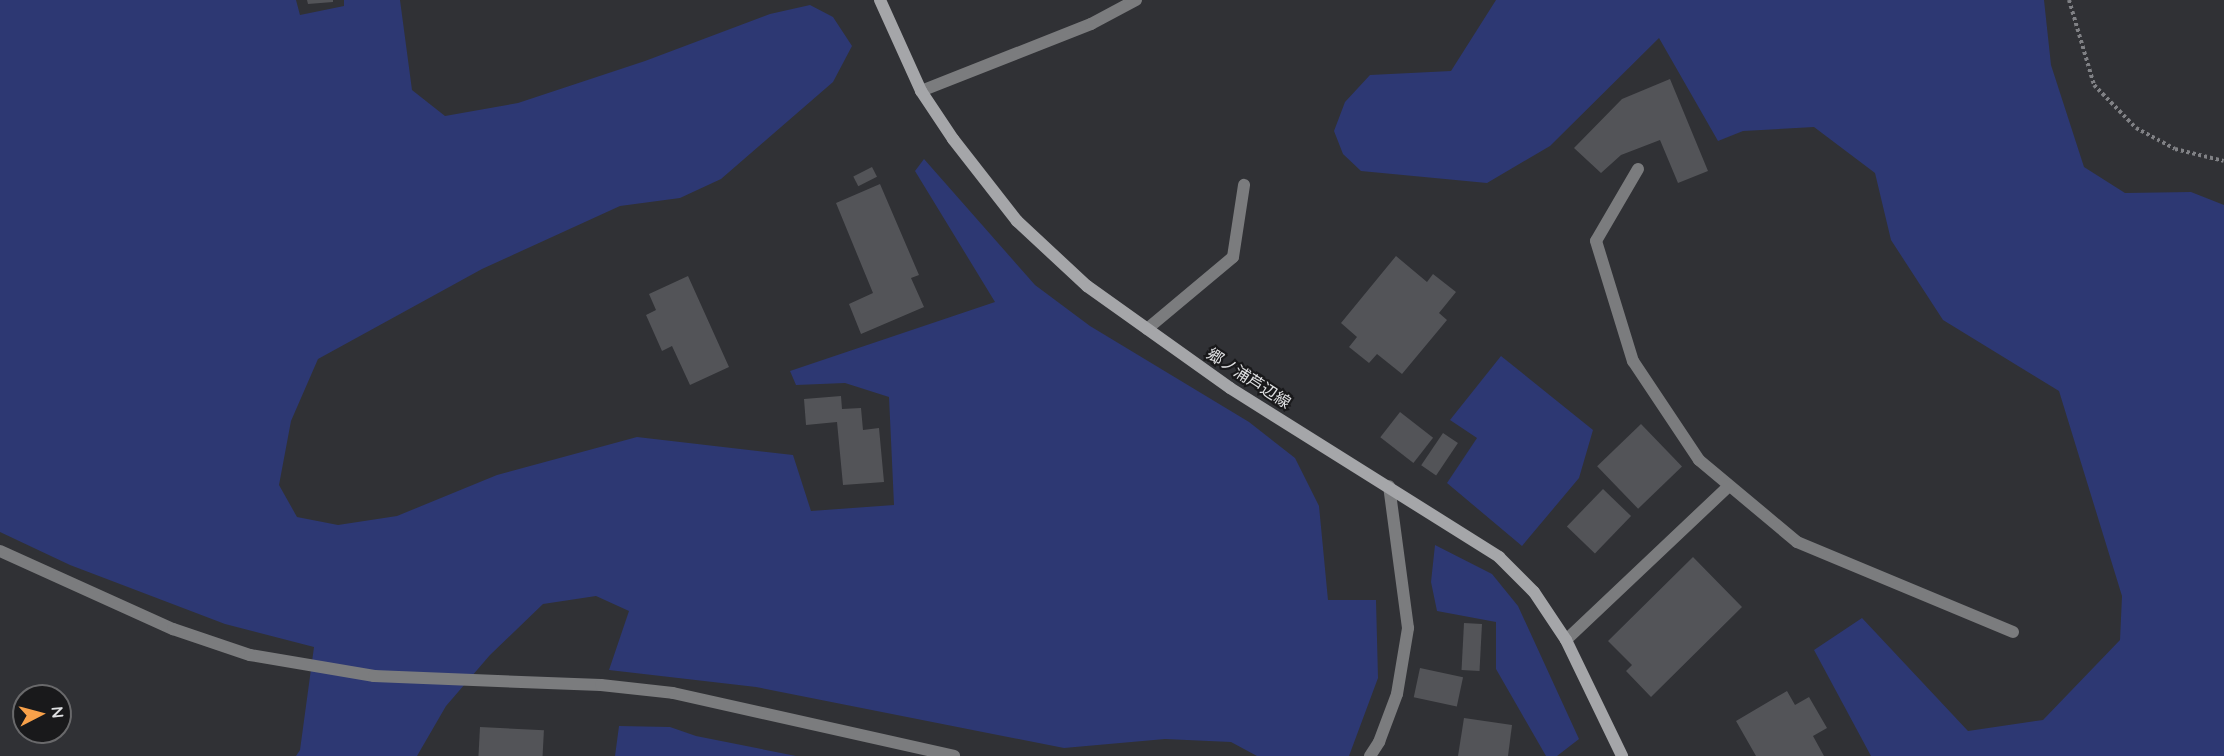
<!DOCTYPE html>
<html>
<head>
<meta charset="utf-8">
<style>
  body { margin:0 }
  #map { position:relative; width:2224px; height:756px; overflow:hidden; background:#303135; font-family:Quicksand,"Noto Sans JP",sans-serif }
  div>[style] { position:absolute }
  .green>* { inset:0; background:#2d3873 }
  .building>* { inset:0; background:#535458; transform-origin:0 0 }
  .path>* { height:4px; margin-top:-2px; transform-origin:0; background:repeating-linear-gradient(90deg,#808185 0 3px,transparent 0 6px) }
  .service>* { height:12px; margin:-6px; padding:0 6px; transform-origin:6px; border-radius:6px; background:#7b7c7e }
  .minor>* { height:12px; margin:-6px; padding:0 6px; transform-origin:6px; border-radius:6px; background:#7b7c7e }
  .secondary>* { height:12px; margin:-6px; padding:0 6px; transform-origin:6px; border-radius:6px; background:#a5a6a9 }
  span { translate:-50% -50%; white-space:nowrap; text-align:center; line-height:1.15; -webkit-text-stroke:4.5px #19191b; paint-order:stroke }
  .street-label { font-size:16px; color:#e0e1e3 }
  .north { position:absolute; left:12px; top:684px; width:60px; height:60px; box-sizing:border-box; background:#19191b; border:2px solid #69696b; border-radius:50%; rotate:84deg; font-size:16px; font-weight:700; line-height:24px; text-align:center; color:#e0e1e3 }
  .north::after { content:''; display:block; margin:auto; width:21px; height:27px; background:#f8a14a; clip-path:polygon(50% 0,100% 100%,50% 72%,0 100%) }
</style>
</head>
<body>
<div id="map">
  <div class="green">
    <i style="clip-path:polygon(0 0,296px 0,300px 15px,344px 6px,344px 0,400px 0,412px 90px,445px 116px,518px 103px,645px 61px,770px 14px,810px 5px,833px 17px,852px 46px,833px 82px,721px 179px,680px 198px,620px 206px,482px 269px,318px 359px,291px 421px,279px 485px,297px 517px,338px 525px,397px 516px,497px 475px,637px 437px,793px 455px,811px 511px,894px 505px,889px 397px,845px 383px,796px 385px,790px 371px,995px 302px,915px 171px,924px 159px,1035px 285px,1090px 326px,1249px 422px,1295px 458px,1319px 506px,1328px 600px,1376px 600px,1378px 678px,1349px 756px,1257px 756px,1231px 742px,1165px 739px,1064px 748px,756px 687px,609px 670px,629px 611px,596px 596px,543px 604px,490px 655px,446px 706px,417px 756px,296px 756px,300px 750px,314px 647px,225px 624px,70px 565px,0 532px)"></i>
    <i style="clip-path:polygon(1496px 0,2044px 0,2051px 65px,2084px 167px,2125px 193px,2191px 192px,2224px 205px,2224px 756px,1871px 756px,1814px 650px,1862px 618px,1968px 731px,2043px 720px,2120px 640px,2122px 596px,2059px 391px,1943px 320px,1891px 240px,1875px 173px,1814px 127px,1743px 131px,1718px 141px,1659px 38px,1550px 146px,1487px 183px,1361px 171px,1343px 154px,1334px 131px,1345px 102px,1370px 75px,1451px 71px)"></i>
    <i style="clip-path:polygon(1501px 356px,1593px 430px,1579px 478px,1522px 546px,1447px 483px,1477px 438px,1450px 420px)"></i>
    <i style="clip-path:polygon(1435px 545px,1492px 574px,1518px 606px,1579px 739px,1557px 756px,1546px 756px,1496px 669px,1496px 622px,1437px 611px,1431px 582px)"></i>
    <i style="clip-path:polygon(619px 726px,670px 727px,696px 736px,796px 756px,615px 756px)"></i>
  </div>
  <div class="building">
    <i style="clip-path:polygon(307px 0,333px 0,333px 2px,308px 4px)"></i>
    <i style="clip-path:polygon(1670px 79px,1708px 171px,1678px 183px,1660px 140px,1621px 155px,1601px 173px,1574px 148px,1622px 99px)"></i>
    <i style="left:872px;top:167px;width:11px;height:21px;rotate:63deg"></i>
    <i style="clip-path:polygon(880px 184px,919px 275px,911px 278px,924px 307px,861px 334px,849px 304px,873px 293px,836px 203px)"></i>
    <i style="clip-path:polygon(1396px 256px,1427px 282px,1433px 274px,1456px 292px,1439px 313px,1447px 320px,1402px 374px,1377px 354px,1369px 363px,1349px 347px,1357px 337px,1341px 323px)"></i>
    <i style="clip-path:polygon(688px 276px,729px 367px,690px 385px,672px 346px,662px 351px,646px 315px,656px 310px,649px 294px)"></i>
    <i style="clip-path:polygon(841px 396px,842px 409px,861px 408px,863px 430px,879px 428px,884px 482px,843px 485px,837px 422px,806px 425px,804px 399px)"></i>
    <i style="left:1400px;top:412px;width:42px;height:32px;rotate:38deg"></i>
    <i style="left:1641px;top:424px;width:59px;height:61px;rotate:46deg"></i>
    <i style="left:1443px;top:433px;width:18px;height:39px;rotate:34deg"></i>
    <i style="left:1603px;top:489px;width:39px;height:52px;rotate:44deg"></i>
    <i style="clip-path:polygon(1693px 557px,1742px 607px,1651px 697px,1626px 671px,1632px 665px,1608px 641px)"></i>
    <i style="left:1464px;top:623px;width:18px;height:47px;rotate:3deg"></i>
    <i style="left:1420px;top:668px;width:44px;height:30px;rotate:12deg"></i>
    <i style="clip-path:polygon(1787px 691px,1795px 705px,1809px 697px,1827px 728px,1813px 736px,1824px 756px,1756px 756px,1736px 721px)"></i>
    <i style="clip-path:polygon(1464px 718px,1512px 725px,1508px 756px,1458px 756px)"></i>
    <i style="left:480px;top:727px;width:64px;height:29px;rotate:3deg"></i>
  </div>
  <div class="path">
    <i style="left:2069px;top:0;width:89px;rotate:73.6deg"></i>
    <i style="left:2094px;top:85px;width:60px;rotate:45.7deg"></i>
    <i style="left:2136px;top:128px;width:44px;rotate:28.3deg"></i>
    <i style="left:2175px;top:149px;width:50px;rotate:13.8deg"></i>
  </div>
  <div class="service">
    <i style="left:921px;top:91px;width:183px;rotate:-21.5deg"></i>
    <i style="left:1091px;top:24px;width:51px;rotate:-28.1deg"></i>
    <i style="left:1638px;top:169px;width:83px;rotate:120.3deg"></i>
    <i style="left:1596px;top:241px;width:126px;rotate:72.9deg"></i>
    <i style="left:1633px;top:361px;width:119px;rotate:56.3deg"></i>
    <i style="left:1699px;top:460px;width:128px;rotate:39.9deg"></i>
    <i style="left:1797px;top:542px;width:234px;rotate:22.6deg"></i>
    <i style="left:1147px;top:329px;width:112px;rotate:-39.9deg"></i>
    <i style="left:1233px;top:257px;width:73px;rotate:-81.3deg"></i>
    <i style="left:1566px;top:640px;width:224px;rotate:-43.4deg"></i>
  </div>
  <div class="minor">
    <i style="left:0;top:551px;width:190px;rotate:24.3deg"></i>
    <i style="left:173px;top:629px;width:81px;rotate:18.7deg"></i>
    <i style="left:250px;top:655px;width:126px;rotate:9.6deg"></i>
    <i style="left:374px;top:676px;width:227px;rotate:2.3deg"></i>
    <i style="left:601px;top:685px;width:72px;rotate:6.3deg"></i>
    <i style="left:673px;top:693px;width:288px;rotate:12.6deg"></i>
    <i style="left:1370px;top:756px;width:17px;rotate:-57deg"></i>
    <i style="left:1379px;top:742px;width:51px;rotate:-69.4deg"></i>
    <i style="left:1397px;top:694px;width:67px;rotate:-80.5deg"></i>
    <i style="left:1408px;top:628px;width:143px;rotate:-97.6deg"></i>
  </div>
  <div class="secondary">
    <i style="left:880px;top:0;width:100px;rotate:65.7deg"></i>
    <i style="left:921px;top:91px;width:58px;rotate:56.3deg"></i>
    <i style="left:953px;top:139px;width:104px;rotate:52deg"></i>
    <i style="left:1017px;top:221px;width:96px;rotate:42.9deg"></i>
    <i style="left:1087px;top:286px;width:176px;rotate:35.5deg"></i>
    <i style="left:1230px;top:388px;width:318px;rotate:32.1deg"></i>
    <i style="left:1499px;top:557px;width:49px;rotate:45deg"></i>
    <i style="left:1534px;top:592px;width:58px;rotate:56.3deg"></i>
    <i style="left:1566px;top:640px;width:129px;rotate:64.2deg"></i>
  </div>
  <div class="street-label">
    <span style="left:1249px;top:378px;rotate:33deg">郷ノ浦芦辺線</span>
  </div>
  <div class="north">N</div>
</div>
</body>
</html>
